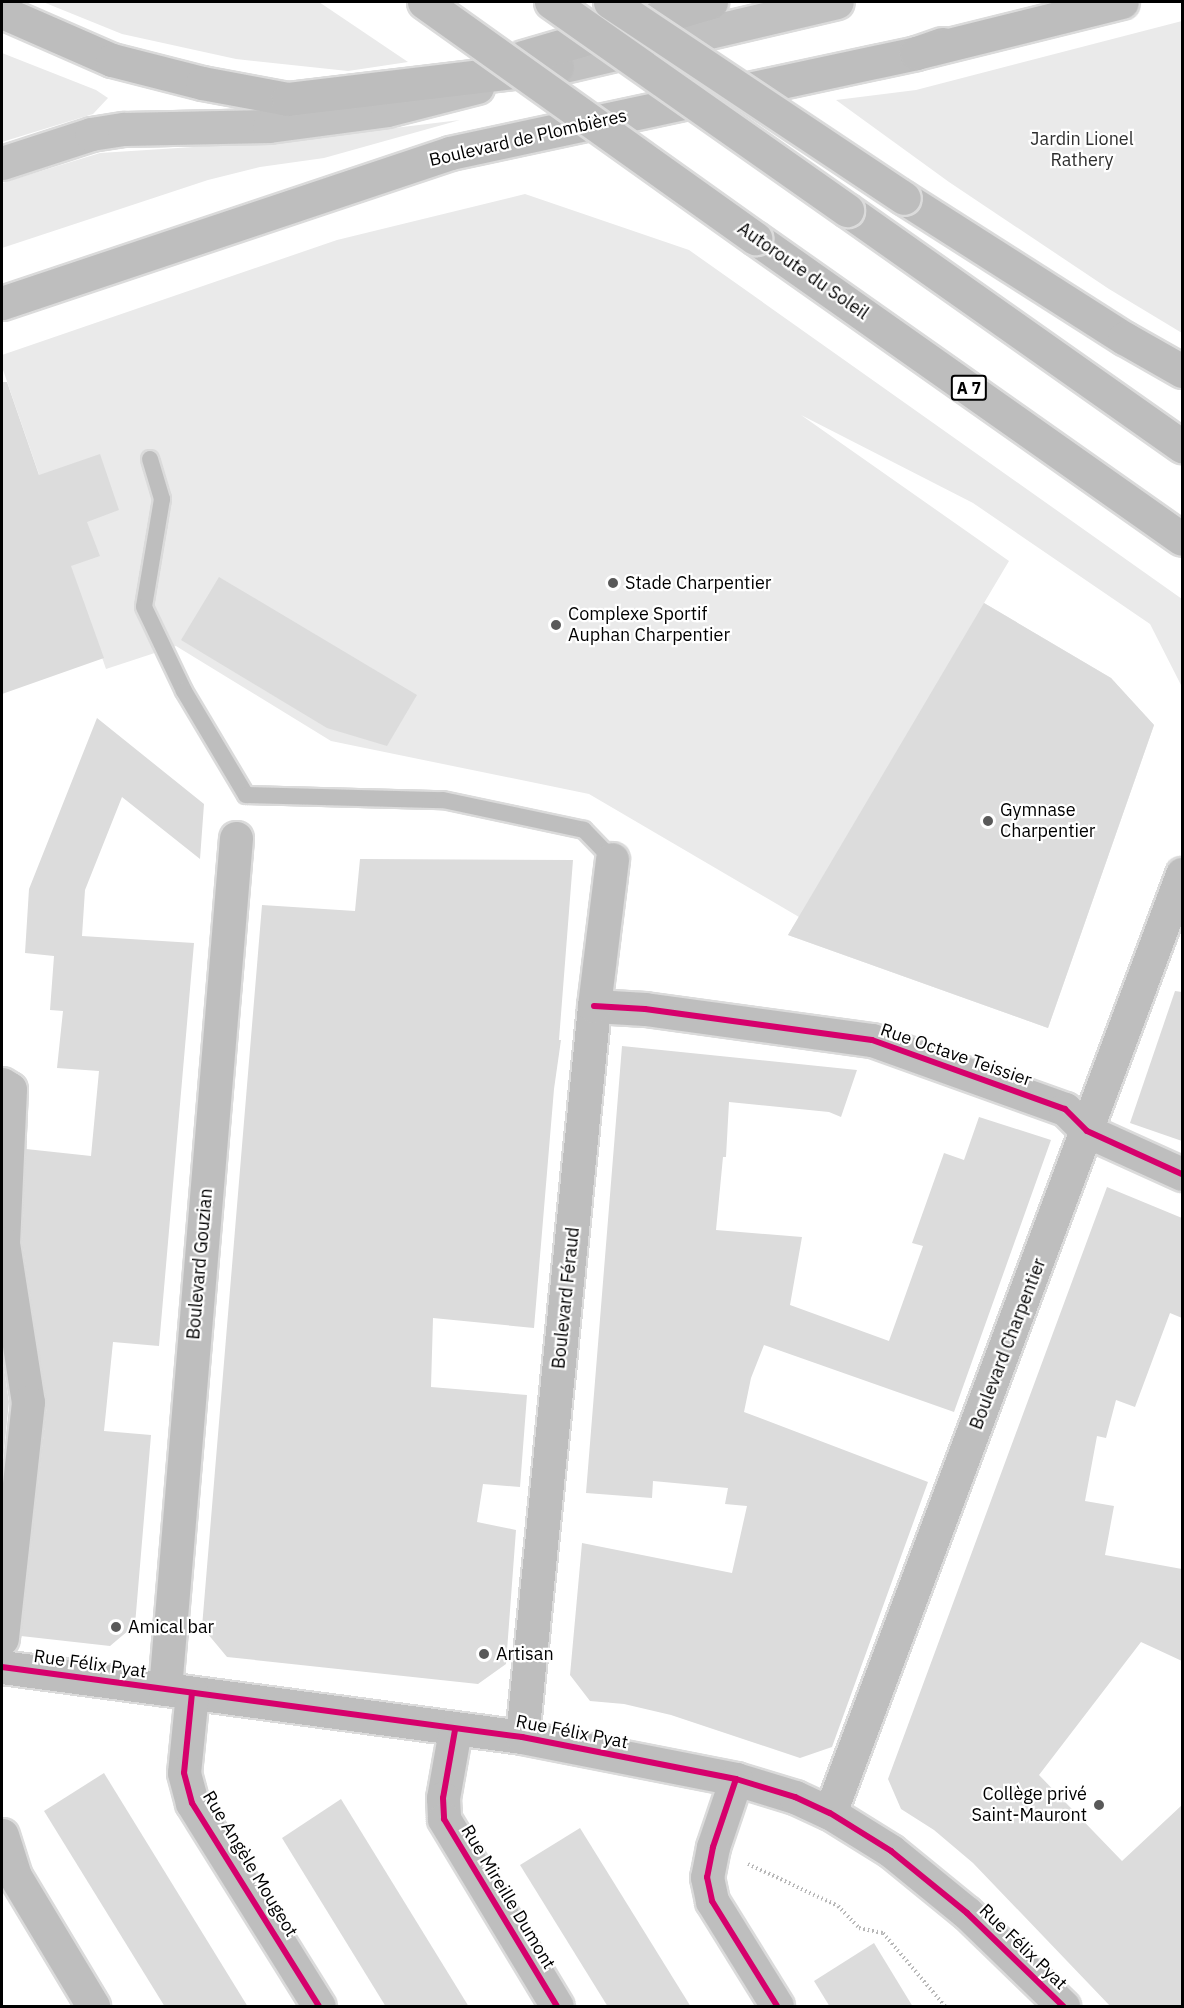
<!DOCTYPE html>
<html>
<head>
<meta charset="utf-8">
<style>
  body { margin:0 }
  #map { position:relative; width:1184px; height:2008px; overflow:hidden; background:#fff; font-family:"IBM Plex Sans",sans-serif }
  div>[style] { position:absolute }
  .green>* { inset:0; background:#eaeaea }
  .building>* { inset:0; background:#dcdcdc }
  .path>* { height:4px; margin-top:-2px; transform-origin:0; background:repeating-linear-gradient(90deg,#b8b8b8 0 1.5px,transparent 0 4.5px) }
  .roads { filter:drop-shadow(2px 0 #dbdbdb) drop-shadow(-2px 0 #dbdbdb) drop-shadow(0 2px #dbdbdb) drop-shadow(0 -2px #dbdbdb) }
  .service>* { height:16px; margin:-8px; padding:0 8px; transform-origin:8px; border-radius:8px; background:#bebebe }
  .minor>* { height:33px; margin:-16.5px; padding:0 16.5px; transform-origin:16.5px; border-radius:16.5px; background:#bebebe }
  .tertiary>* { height:33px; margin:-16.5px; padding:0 16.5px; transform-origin:16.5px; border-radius:16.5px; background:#bebebe }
  .secondary>* { height:33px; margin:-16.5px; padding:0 16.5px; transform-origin:16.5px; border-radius:16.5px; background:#c1c1c1 }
  .motorway>* { height:33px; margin:-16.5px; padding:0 16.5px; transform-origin:16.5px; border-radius:16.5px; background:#bdbdbd }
  .bridges { filter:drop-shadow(2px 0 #dbdbdb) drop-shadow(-2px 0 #dbdbdb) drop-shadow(0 2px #dbdbdb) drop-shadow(0 -2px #dbdbdb) }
  .motorway-bridge>* { height:33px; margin:-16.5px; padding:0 16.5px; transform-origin:16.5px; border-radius:16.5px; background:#bdbdbd }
  .cycleway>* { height:6px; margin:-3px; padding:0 3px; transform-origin:3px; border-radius:3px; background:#d6006c }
  .dots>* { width:16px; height:16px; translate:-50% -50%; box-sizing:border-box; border:3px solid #fff; border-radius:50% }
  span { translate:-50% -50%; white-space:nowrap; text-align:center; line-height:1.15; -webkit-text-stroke:4.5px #fff; paint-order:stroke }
  .shield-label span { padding:2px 4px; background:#fff; border:2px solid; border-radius:4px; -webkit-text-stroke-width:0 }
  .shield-label { font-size:16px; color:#000; font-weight:700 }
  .street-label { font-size:18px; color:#000 }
  .park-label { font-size:18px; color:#2f2f2f }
  .poi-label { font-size:18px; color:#000 }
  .left { translate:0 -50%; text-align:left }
  .right { translate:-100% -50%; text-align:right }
  .frame { position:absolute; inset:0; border:3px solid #000; pointer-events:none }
</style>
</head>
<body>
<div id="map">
  <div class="green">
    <i style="clip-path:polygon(43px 2px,319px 2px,408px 62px,348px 71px,236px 59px,122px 34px)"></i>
    <i style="clip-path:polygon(1182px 21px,1182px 333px,1109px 289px,949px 182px,836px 100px,916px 90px)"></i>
    <i style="clip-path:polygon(2px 53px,96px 90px,108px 98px,93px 114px,2px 142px)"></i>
    <i style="clip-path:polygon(460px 120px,324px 158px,260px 167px,208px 180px,2px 248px,2px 183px,100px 153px,287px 141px)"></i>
    <i style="clip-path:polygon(525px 194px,689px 250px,1182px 599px,1182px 687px,1150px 624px,973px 503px,801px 415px,1009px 561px,984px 603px,1111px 678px,1154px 725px,1048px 1028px,788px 935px,799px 917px,589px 794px,331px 741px,176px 646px,106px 669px,2px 367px,2px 355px,337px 240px)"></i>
  </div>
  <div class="building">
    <i style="clip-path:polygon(2px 382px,7px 382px,39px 475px,100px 454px,119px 510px,87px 522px,100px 556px,71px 566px,104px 658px,2px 694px)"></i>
    <i style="clip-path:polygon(219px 577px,417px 695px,387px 746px,327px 728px,181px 640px)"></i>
    <i style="clip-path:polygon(984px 603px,1111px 678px,1154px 725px,1048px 1028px,788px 935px)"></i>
    <i style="clip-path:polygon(97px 718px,204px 804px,200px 859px,122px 797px,85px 890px,82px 936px,194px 943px,159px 1346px,113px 1342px,104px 1431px,151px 1435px,135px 1625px,110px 1646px,21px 1636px,47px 1404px,22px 1242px,26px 1149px,91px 1156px,99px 1071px,57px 1068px,63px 1011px,50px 1010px,54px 956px,25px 953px,29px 889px)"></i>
    <i style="clip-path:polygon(360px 859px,573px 860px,559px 1040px,561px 1040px,554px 1089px,534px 1328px,433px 1318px,431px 1387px,527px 1395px,520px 1487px,483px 1484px,477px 1522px,516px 1530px,506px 1664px,478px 1684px,227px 1657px,202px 1627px,262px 905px,355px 911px)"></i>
    <i style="clip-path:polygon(1175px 991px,1182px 992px,1182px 1141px,1130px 1123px)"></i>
    <i style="clip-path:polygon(622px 1046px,857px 1070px,841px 1117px,829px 1112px,729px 1102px,726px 1157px,723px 1157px,716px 1230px,802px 1237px,790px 1305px,889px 1341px,923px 1246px,912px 1243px,944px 1153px,964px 1160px,979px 1117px,1051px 1140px,954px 1412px,764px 1345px,751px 1378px,744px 1412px,928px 1482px,832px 1747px,800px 1758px,671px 1715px,624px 1704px,590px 1701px,570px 1675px,582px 1543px,732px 1573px,747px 1506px,725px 1504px,728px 1488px,653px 1481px,652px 1498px,586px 1493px)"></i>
    <i style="clip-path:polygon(1107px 1187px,1182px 1218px,1182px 1318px,1170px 1313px,1135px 1407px,1116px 1400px,1106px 1438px,1097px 1436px,1085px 1501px,1114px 1506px,1105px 1555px,1182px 1569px,1182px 1661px,1141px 1642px,1039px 1775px,1122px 1861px,1182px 1805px,1182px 2007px,1111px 2007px,973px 1863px,934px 1830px,901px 1809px,888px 1779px)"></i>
    <i style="clip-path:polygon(2px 1354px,9px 1402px,2px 1472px)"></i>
    <i style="clip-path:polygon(104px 1773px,248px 2007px,165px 2007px,44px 1811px)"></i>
    <i style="clip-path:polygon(341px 1799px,469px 2007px,386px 2007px,282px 1838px)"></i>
    <i style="clip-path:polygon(580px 1828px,691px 2007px,608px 2007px,520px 1865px)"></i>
    <i style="clip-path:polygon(874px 1943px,913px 2007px,830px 2007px,814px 1981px)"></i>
  </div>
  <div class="path">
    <i style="left:748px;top:1864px;width:99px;rotate:25deg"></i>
    <i style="left:838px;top:1906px;width:30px;rotate:46deg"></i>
    <i style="left:859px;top:1928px;width:25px;rotate:12deg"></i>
    <i style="left:883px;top:1933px;width:96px;rotate:49.7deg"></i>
  </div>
  <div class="roads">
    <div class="service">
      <i style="left:150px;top:459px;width:42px;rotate:73.3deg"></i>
      <i style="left:162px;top:499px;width:109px;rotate:99.5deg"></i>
      <i style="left:144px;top:607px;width:93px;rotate:64.5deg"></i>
      <i style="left:184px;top:691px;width:121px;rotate:59.2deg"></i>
      <i style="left:246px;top:795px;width:197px;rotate:1.5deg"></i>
      <i style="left:443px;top:800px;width:144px;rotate:12deg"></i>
      <i style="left:584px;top:830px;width:40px;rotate:46deg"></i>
    </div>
    <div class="minor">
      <i style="left:594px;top:1006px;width:51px;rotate:3.4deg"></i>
      <i style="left:645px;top:1009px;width:229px;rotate:7.8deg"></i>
      <i style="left:872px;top:1040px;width:205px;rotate:19.7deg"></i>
      <i style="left:1065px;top:1109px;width:31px;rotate:45deg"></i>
      <i style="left:1087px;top:1131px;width:104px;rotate:24.4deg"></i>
      <i style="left:2px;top:1084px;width:9px;rotate:32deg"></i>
      <i style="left:10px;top:1089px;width:154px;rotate:92.6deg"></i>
      <i style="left:3px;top:1243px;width:161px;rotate:81.1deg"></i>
      <i style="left:28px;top:1402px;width:238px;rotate:96.3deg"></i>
      <i style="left:2px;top:1667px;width:525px;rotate:7.67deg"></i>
      <i style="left:522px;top:1737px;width:218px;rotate:11.1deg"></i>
      <i style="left:736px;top:1779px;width:62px;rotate:17deg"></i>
      <i style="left:795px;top:1797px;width:38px;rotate:25deg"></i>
      <i style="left:830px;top:1813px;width:72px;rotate:31.9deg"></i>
      <i style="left:891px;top:1851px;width:98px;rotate:39.2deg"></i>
      <i style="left:967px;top:1913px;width:134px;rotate:44.1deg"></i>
      <i style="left:165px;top:1689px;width:854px;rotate:-85.23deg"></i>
      <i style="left:192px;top:1693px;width:80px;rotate:95.7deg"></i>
      <i style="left:184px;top:1773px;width:31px;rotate:75deg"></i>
      <i style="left:192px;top:1803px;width:239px;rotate:58deg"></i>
      <i style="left:455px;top:1730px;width:69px;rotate:100deg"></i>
      <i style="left:443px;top:1798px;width:21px;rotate:87deg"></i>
      <i style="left:444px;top:1819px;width:218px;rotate:58.9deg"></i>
      <i style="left:522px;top:1737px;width:735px;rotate:-84.37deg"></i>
      <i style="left:594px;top:1006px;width:148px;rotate:-83deg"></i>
      <i style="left:736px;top:1779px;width:72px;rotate:108.7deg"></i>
      <i style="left:713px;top:1847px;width:31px;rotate:101deg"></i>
      <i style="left:707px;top:1877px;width:25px;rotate:78deg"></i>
      <i style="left:712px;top:1901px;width:123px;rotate:58.2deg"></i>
      <i style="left:830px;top:1813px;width:1003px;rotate:-69.45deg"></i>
      <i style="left:2px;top:1835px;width:43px;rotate:72.4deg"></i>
      <i style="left:15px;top:1876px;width:152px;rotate:59deg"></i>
    </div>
    <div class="tertiary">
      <i style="left:2px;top:303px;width:472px;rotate:-18.5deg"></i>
      <i style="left:450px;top:153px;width:477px;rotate:-12.1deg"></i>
      <i style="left:916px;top:53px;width:28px;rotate:-19deg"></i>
    </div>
    <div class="secondary">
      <i style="left:530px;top:74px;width:315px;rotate:-13.2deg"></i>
      <i style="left:2px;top:163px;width:94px;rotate:-18deg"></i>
      <i style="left:91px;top:134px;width:33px;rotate:-9deg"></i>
      <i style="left:124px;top:129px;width:145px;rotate:-1.2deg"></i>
      <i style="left:269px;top:126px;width:119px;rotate:-7.7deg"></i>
      <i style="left:387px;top:110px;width:93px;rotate:-14.3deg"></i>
    </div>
    <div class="motorway">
      <i style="left:2px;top:12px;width:120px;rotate:23.6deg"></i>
      <i style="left:112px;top:60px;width:93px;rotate:14.3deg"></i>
      <i style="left:202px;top:83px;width:87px;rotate:10.5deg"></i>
      <i style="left:288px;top:99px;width:271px;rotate:-6.8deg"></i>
      <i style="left:916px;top:53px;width:212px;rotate:-13.9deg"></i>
      <i style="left:523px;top:57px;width:196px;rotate:-16.3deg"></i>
      <i style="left:904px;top:198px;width:261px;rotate:32.5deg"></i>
      <i style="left:1124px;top:338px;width:67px;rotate:29.6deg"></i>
      <i style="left:847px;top:210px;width:410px;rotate:35.2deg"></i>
      <i style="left:755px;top:238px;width:522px;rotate:35.18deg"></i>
    </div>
  </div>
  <div class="bridges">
    <div class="motorway-bridge">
      <i style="left:424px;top:2px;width:407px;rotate:35.5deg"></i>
      <i style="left:551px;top:2px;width:362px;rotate:35.1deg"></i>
      <i style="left:610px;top:2px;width:353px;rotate:33.7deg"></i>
    </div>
  </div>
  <div class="cycleway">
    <i style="left:594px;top:1006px;width:51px;rotate:3.4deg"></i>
    <i style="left:645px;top:1009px;width:229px;rotate:7.8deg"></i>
    <i style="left:872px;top:1040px;width:205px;rotate:19.7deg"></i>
    <i style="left:1065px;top:1109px;width:31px;rotate:45deg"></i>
    <i style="left:1087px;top:1131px;width:104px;rotate:24.4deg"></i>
    <i style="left:2px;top:1667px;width:525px;rotate:7.67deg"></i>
    <i style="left:522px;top:1737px;width:218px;rotate:11.1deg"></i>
    <i style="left:736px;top:1779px;width:62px;rotate:17deg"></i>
    <i style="left:795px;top:1797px;width:38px;rotate:25deg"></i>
    <i style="left:830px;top:1813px;width:72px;rotate:31.9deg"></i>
    <i style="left:891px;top:1851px;width:98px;rotate:39.2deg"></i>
    <i style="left:967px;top:1913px;width:134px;rotate:44.1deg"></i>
    <i style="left:192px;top:1693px;width:80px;rotate:95.7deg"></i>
    <i style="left:184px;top:1773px;width:31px;rotate:75deg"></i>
    <i style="left:192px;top:1803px;width:239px;rotate:58deg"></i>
    <i style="left:455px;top:1730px;width:69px;rotate:100deg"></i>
    <i style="left:443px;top:1798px;width:21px;rotate:87deg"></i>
    <i style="left:444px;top:1819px;width:218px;rotate:58.9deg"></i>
    <i style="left:736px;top:1779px;width:72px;rotate:108.7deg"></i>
    <i style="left:713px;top:1847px;width:31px;rotate:101deg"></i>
    <i style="left:707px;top:1877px;width:25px;rotate:78deg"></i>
    <i style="left:712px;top:1901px;width:123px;rotate:58.2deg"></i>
  </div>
  <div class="dots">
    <i style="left:613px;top:583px;background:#595959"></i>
    <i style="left:556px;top:625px;background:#595959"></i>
    <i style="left:988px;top:821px;background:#595959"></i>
    <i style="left:116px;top:1627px;background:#595959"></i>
    <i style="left:484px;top:1654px;background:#595959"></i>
    <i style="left:1099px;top:1805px;background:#595959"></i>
  </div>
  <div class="shield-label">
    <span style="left:969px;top:388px">A 7</span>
  </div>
  <div class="street-label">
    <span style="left:528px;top:138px;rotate:-13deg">Boulevard de Plombières</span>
    <span style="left:803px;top:271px;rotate:35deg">Autoroute du Soleil</span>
    <span style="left:956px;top:1055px;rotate:19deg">Rue Octave Teissier</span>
    <span style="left:200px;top:1264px;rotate:-85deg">Boulevard Gouzian</span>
    <span style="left:566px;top:1298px;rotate:-84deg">Boulevard Féraud</span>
    <span style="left:1008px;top:1344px;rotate:-69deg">Boulevard Charpentier</span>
    <span style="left:90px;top:1664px;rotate:8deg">Rue Félix Pyat</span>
    <span style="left:572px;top:1732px;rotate:11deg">Rue Félix Pyat</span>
    <span style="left:250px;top:1864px;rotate:59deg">Rue Angèle Mougeot</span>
    <span style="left:508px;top:1897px;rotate:59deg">Rue Mireille Dumont</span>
    <span style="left:1023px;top:1947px;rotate:44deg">Rue Félix Pyat</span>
  </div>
  <div class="park-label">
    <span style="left:1082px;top:150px">Jardin Lionel<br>Rathery</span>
  </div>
  <div class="poi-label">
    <span class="left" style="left:625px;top:583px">Stade Charpentier</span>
    <span class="left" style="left:568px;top:625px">Complexe Sportif<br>Auphan Charpentier</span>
    <span class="left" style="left:1000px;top:821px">Gymnase<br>Charpentier</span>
    <span class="left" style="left:128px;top:1627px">Amical bar</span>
    <span class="left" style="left:496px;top:1654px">Artisan</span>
    <span class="right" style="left:1087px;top:1805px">Collège privé<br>Saint-Mauront</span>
  </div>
  <div class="frame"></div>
</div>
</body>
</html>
